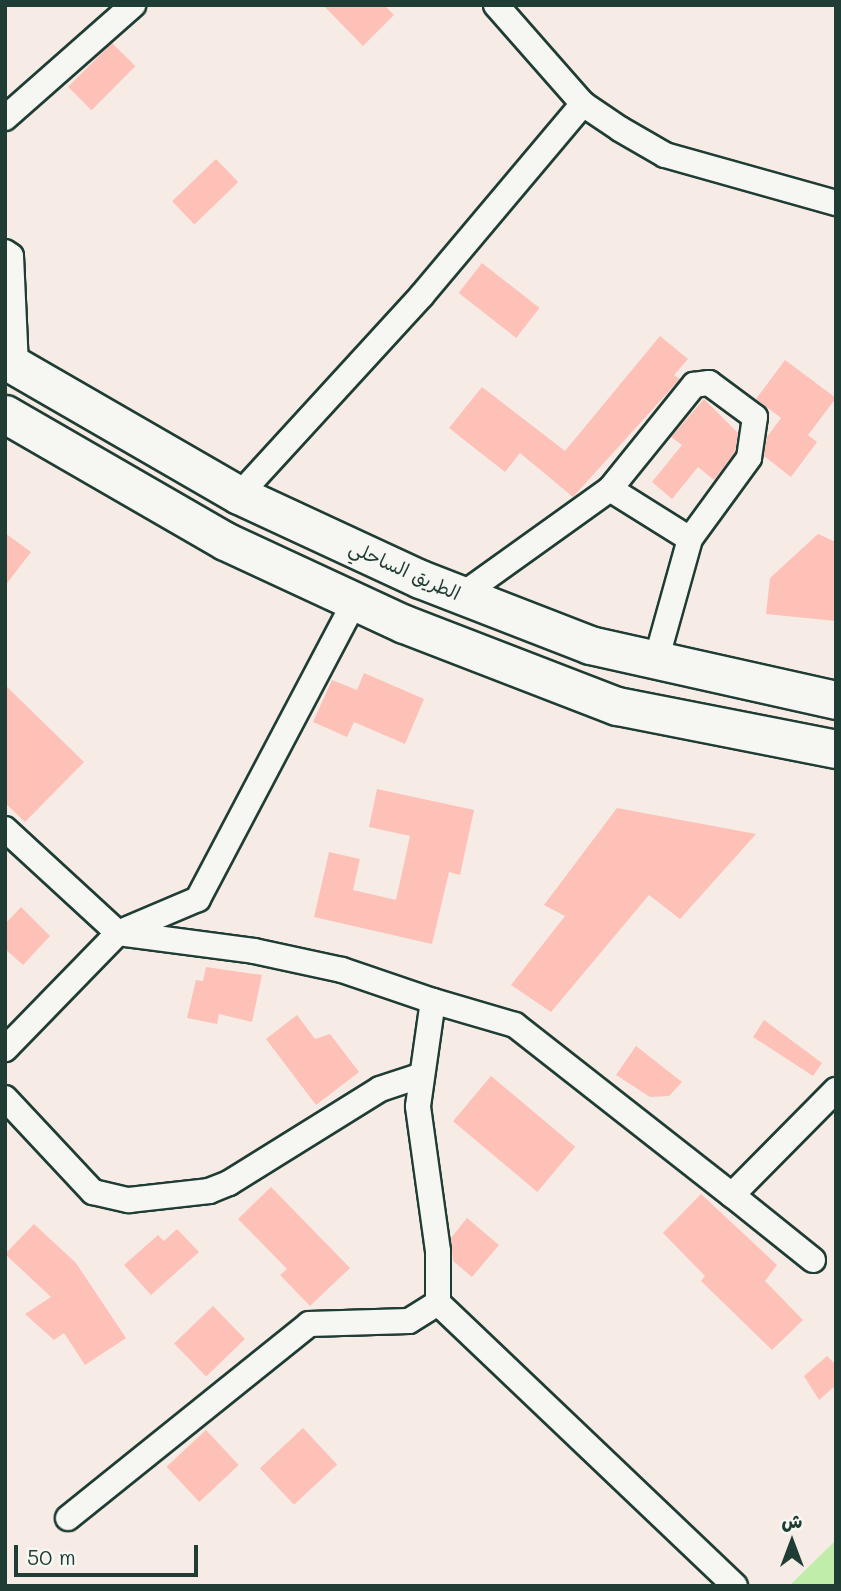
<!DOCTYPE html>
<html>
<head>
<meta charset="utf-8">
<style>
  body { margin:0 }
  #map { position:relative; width:841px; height:1591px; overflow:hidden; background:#f7ebe6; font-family:Mali,"Playpen Sans Arabic",sans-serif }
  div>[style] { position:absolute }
  .green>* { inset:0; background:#c1edaa }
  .building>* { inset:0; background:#fdc1b7; transform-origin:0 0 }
  .roads { filter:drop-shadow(2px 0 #1f3d34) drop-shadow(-2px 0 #1f3d34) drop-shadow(0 2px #1f3d34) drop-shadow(0 -2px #1f3d34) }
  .minor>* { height:24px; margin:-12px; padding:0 12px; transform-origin:12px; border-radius:12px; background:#f6f6f2 }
  .highway>* { height:37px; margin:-18.5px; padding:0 18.5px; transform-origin:18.5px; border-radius:18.5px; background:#f6f6f2 }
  span { translate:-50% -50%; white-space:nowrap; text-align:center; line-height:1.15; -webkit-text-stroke:5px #f6f6f2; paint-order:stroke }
  .street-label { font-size:19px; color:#1f3d34 }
  .frame { position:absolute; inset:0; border:7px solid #1f3d34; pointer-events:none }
  .north { position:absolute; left:757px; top:1507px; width:70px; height:70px; -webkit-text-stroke:5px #f6f6f2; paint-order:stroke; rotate:0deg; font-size:19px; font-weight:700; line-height:28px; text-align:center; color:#1f3d34 }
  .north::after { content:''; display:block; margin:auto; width:24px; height:32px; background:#1f3d34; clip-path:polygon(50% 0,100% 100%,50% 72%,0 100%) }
  .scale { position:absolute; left:14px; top:1545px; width:184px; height:32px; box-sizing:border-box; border:4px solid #1f3d34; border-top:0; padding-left:9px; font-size:21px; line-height:24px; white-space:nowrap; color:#1f3d34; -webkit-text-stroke:5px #f6f6f2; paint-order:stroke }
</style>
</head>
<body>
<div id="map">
  <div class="green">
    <i style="clip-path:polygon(836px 1540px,836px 1586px,789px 1586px)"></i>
  </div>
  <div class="building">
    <i style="clip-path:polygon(323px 5px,384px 5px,394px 15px,363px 46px)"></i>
    <i style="left:112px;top:43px;width:33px;height:62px;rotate:45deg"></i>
    <i style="left:216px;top:159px;width:32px;height:61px;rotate:46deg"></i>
    <i style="left:482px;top:263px;width:73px;height:38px;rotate:38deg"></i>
    <i style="clip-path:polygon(660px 336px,688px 359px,674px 375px,680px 379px,573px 497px,520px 453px,505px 472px,449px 428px,482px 387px,565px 451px)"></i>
    <i style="clip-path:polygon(785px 360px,836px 398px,808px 435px,817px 442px,791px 477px,764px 456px,767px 437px,781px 418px,756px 399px)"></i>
    <i style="clip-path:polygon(704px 399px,738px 433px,735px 452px,714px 480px,698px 467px,672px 499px,652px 482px,682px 445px,671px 437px)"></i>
    <i style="clip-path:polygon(5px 533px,31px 552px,5px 586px)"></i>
    <i style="clip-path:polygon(818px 534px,836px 542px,836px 621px,766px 614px,770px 578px)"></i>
    <i style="clip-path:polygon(364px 673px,424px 699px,405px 744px,354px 722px,347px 737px,313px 722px,332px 680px,357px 690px)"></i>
    <i style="clip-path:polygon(5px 685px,84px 762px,25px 822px,5px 803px)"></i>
    <i style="clip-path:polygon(377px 789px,474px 810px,460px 875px,449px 872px,432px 944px,314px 917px,329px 852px,360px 859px,353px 890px,396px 900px,410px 836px,369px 827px)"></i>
    <i style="clip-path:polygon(617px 808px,756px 834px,680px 919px,649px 895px,551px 1012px,511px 985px,565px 916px,544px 905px)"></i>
    <i style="clip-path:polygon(21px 907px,50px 936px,23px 965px,5px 949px,5px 924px)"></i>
    <i style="clip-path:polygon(206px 967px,262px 975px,252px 1022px,219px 1014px,217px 1024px,187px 1018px,196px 980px,203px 981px)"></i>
    <i style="clip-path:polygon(297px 1015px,315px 1039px,330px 1034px,359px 1072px,316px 1105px,266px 1039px)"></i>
    <i style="clip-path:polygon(764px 1020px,822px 1063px,813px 1076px,753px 1037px)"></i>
    <i style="clip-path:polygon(636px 1046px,682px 1082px,669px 1096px,650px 1097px,616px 1075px)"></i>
    <i style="left:491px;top:1076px;width:110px;height:59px;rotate:40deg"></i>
    <i style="clip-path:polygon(271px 1187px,350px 1268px,310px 1306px,280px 1275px,287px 1269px,238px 1219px)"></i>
    <i style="clip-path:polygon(701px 1194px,777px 1265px,765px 1281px,803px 1320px,772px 1350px,701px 1281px,705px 1276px,663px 1233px)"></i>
    <i style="clip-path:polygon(467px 1218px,499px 1245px,472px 1277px,453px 1261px,451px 1238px)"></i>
    <i style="clip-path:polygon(34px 1224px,76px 1263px,126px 1338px,85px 1365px,64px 1333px,54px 1340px,25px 1314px,51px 1297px,5px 1254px)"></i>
    <i style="clip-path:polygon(177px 1229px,199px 1252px,151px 1295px,124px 1265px,158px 1235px,164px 1241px)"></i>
    <i style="left:213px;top:1306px;width:46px;height:54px;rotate:46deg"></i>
    <i style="clip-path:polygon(827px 1356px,836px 1365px,836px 1385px,819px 1400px,804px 1376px)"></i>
    <i style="left:303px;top:1428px;width:50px;height:59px;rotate:47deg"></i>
    <i style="left:206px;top:1430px;width:48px;height:54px;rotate:47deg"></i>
  </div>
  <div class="roads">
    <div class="minor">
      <i style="left:496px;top:5px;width:132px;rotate:48.7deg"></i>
      <i style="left:583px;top:104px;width:45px;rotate:34deg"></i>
      <i style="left:620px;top:129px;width:52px;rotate:30deg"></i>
      <i style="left:665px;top:155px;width:178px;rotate:15.7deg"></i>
      <i style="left:5px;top:118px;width:171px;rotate:-41.4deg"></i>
      <i style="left:5px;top:252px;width:7px;rotate:34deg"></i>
      <i style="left:11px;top:256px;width:111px;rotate:87.4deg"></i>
      <i style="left:610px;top:489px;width:134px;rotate:-51.1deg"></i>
      <i style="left:694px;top:385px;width:15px;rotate:-8deg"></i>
      <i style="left:709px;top:383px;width:57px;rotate:36.5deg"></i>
      <i style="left:755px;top:417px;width:41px;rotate:98.3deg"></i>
      <i style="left:749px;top:458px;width:100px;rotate:126.1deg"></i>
      <i style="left:239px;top:495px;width:271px;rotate:-47.5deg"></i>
      <i style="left:422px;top:295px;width:250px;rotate:-49.9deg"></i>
      <i style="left:462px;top:595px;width:182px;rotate:-35.6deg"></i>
      <i style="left:610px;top:489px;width:94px;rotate:32deg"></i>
      <i style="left:690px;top:539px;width:127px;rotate:105.6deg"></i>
      <i style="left:355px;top:601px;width:337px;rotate:117.8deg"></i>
      <i style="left:198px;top:899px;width:87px;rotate:157deg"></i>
      <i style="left:118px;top:933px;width:137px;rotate:7.5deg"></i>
      <i style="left:254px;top:951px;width:90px;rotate:12.2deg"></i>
      <i style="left:342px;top:970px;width:96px;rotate:18.8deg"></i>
      <i style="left:5px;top:829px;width:154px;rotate:42.6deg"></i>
      <i style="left:118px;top:933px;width:162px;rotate:134.2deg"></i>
      <i style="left:5px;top:1098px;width:129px;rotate:46.9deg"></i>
      <i style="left:93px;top:1192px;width:37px;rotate:13deg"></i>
      <i style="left:129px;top:1200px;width:81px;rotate:-6.4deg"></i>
      <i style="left:209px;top:1191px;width:22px;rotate:-22deg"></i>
      <i style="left:229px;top:1183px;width:178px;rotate:-31.9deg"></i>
      <i style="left:380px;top:1089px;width:41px;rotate:-18.4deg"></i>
      <i style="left:813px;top:1260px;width:104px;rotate:-141.3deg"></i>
      <i style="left:732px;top:1195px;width:148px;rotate:-45.3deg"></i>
      <i style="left:438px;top:1303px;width:410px;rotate:43.6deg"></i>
      <i style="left:68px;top:1518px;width:309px;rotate:-38.8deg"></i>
      <i style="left:309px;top:1324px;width:100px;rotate:-1.7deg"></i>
      <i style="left:409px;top:1321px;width:34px;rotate:-32deg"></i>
      <i style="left:438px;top:1303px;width:52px;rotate:-90deg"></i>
      <i style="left:438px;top:1251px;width:146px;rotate:-97.9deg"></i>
      <i style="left:418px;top:1106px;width:106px;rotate:-81.9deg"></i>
      <i style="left:433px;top:1001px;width:85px;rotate:16.3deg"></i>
      <i style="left:515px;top:1025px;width:276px;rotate:38.1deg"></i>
    </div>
    <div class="highway">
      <i style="left:5px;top:360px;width:270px;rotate:30deg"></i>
      <i style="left:239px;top:495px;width:200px;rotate:24.9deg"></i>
      <i style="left:420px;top:579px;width:182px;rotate:21.2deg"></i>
      <i style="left:590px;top:645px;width:252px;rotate:12.6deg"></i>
      <i style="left:5px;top:414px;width:254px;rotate:30deg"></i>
      <i style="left:225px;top:541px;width:197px;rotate:24.9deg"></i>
      <i style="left:404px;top:624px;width:228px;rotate:21.1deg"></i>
      <i style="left:617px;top:706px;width:223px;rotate:11.1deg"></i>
    </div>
  </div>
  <div class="street-label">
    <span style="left:405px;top:570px;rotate:24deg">الطريق الساحلي</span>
  </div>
  <div class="frame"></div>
  <div class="north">ش</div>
  <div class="scale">50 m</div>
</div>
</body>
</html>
